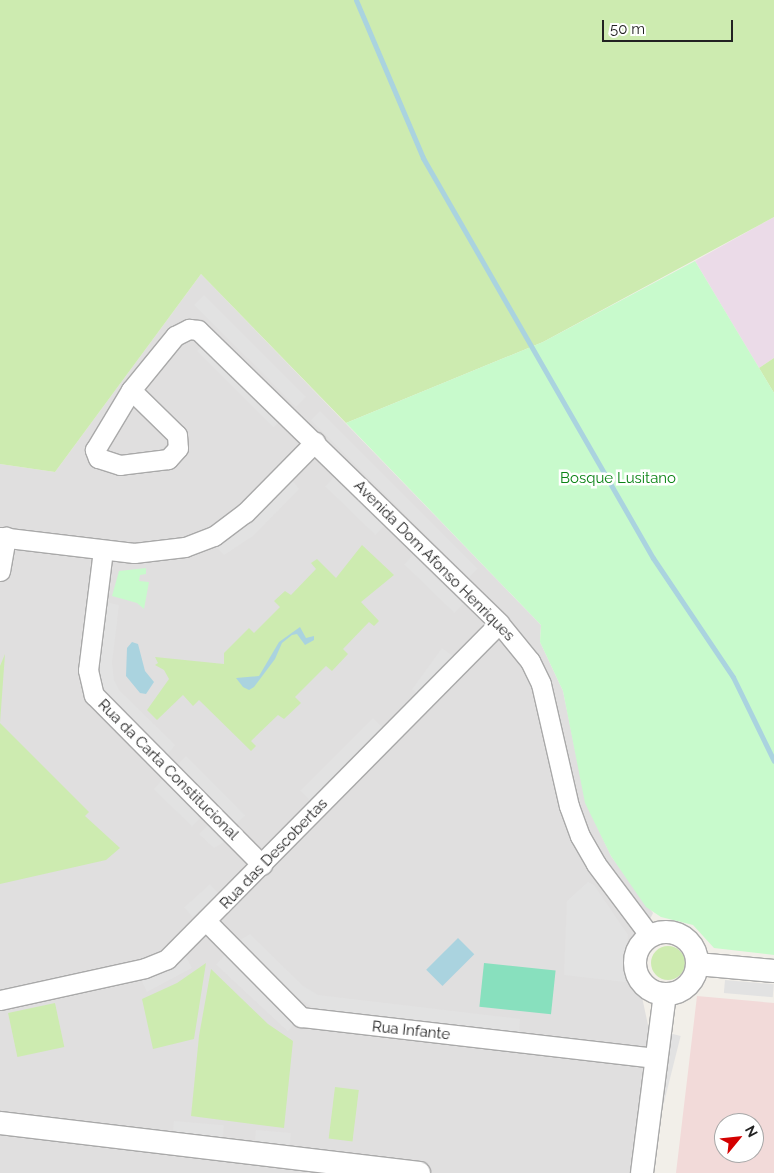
<!DOCTYPE html>
<html>
<head>
<meta charset="utf-8">
<style>
  body { margin:0 }
  #map { position:relative; width:774px; height:1173px; overflow:hidden; background:#f2efe9; font-family:Raleway,sans-serif }
  div>[style] { position:absolute }
  .residential>* { inset:0; background:#e0dfdf }
  .commercial>* { inset:0; background:#f2dad9 }
  .industrial>* { inset:0; background:#ebdbe8 }
  .grass>* { inset:0; background:#cdebb0; transform-origin:0 0 }
  .round { border-radius:50% }
  .park>* { inset:0; background:#c8facc }
  .pitch>* { inset:0; background:#88e0be; transform-origin:0 0 }
  .parking>* { inset:0; background:#e2e2e2; transform-origin:0 0 }
  .water>* { inset:0; background:#aad3df; transform-origin:0 0 }
  .stream>* { height:5px; margin:-2.5px; padding:0 2.5px; transform-origin:2.5px; border-radius:2.5px; background:#aad3df }
  .roads { filter:drop-shadow(1px 0 #a9a9a9) drop-shadow(-1px 0 #a9a9a9) drop-shadow(0 1px #a9a9a9) drop-shadow(0 -1px #a9a9a9) }
  .minor>* { height:19px; margin:-9.5px; padding:0 9.5px; transform-origin:9.5px; border-radius:9.5px; background:#fff }
  .tertiary>* { height:22px; margin:-11px; padding:0 11px; transform-origin:11px; border-radius:11px; background:#fff }
  .tertiary>.ring { margin:-11px; padding:0; box-sizing:content-box; background:none; border:22px solid #fff; border-radius:50% }
  span { translate:-50% -50%; white-space:nowrap; text-align:center; line-height:1.15; -webkit-text-stroke:5px #fff; paint-order:stroke }
  .park-label { font-size:15px; color:#0c8416 }
  .street-label { font-size:15px; color:#222 }
  .north { position:absolute; left:714px; top:1113px; width:50px; height:50px; box-sizing:border-box; background:#fff; border:1px solid #a7a7a7; border-radius:50%; rotate:62deg; font-size:14px; font-weight:700; line-height:20px; text-align:center; color:#222 }
  .north::after { content:''; display:block; margin:auto; width:18px; height:22px; background:#d40000; clip-path:polygon(50% 0,100% 100%,50% 72%,0 100%) }
  .scale { position:absolute; left:602px; top:20px; width:131px; height:22px; box-sizing:border-box; border:2px solid #222; border-top:0; padding-left:6px; font-size:15px; line-height:18px; white-space:nowrap; color:#222; -webkit-text-stroke:4px #fff; paint-order:stroke }
</style>
</head>
<body>
<div id="map">
  <div class="residential">
    <i style="clip-path:polygon(201px 274px,541px 625px,540px 642px,563px 691px,586px 803px,611px 856px,653px 913px,633px 955px,651px 1039px,641px 1173px,0 1173px,0 464px,55px 472px)"></i>
  </div>
  <div class="commercial">
    <i style="clip-path:polygon(evenodd,697px 996px,774px 1003px,774px 1173px,676px 1173px,697px 996px,724px 1123px,754px 1123px,754px 1153px,724px 1153px,724px 1123px)"></i>
  </div>
  <div class="industrial">
    <i style="clip-path:polygon(774px 217px,774px 358px,759px 368px,695px 261px)"></i>
  </div>
  <div class="grass">
    <i style="clip-path:polygon(0 0,774px 0,774px 217px,543px 342px,346px 423px,201px 274px,55px 472px,0 464px)"></i>
    <i style="clip-path:polygon(774px 358px,774px 393px,759px 368px)"></i>
    <i style="clip-path:polygon(362px 545px,394px 575px,361px 602px,379px 621px,374px 626px,369px 622px,343px 649px,348px 654px,332px 671px,326px 666px,295px 697px,301px 703px,284px 719px,278px 715px,251px 741px,256px 746px,251px 751px,199px 700px,193px 706px,183px 695px,157px 720px,147px 710px,169px 679px,164px 670px,155px 665px,158px 663px,155px 657px,224px 664px,224px 653px,249px 628px,254px 633px,280px 607px,274px 601px,285px 591px,291px 595px,316px 569px,311px 563px,317px 559px,336px 578px)"></i>
    <i style="clip-path:polygon(5px 654px,0 723px,89px 812px,85px 816px,120px 848px,106px 860px,0 884px,0 666px)"></i>
    <i class="round" style="left:651px;top:946px;width:34px;height:34px"></i>
    <i style="clip-path:polygon(206px 963px,194px 1039px,153px 1049px,142px 999px,177px 983px)"></i>
    <i style="clip-path:polygon(211px 969px,268px 1024px,293px 1041px,284px 1128px,191px 1116px,199px 1036px)"></i>
    <i style="left:55px;top:1003px;width:45px;height:48px;rotate:78deg"></i>
    <i style="left:335px;top:1087px;width:24px;height:52px;rotate:7deg"></i>
  </div>
  <div class="park">
    <i style="clip-path:polygon(695px 261px,774px 393px,774px 955px,714px 948px,693px 925px,661px 917px,646px 907px,611px 856px,585px 803px,563px 691px,540px 642px,541px 625px,346px 423px,543px 342px)"></i>
    <i style="clip-path:polygon(146px 568px,146px 574px,140px 575px,139px 581px,149px 582px,144px 609px,137px 603px,112px 596px,119px 571px)"></i>
  </div>
  <div class="pitch">
    <i style="left:484px;top:963px;width:72px;height:44px;rotate:6deg"></i>
  </div>
  <div class="parking">
    <i style="left:204px;top:295px;width:144px;height:14px;rotate:45deg"></i>
    <i style="left:202px;top:346px;width:108px;height:7px;rotate:45deg"></i>
    <i style="left:320px;top:411px;width:223px;height:13px;rotate:45deg"></i>
    <i style="left:334px;top:477px;width:70px;height:13px;rotate:44deg"></i>
    <i style="clip-path:polygon(291px 479px,299px 489px,253px 536px,224px 555px,215px 546px,244px 526px)"></i>
    <i style="left:413px;top:555px;width:70px;height:13px;rotate:44deg"></i>
    <i style="clip-path:polygon(106px 602px,119px 605px,112px 663px,114px 680px,119px 690px,175px 745px,167px 755px,109px 699px,99px 679px)"></i>
    <i style="left:442px;top:648px;width:14px;height:51px;rotate:36deg"></i>
    <i style="left:373px;top:718px;width:13px;height:103px;rotate:45deg"></i>
    <i style="left:186px;top:756px;width:84px;height:13px;rotate:45deg"></i>
    <i style="left:163px;top:779px;width:54px;height:14px;rotate:44deg"></i>
    <i style="clip-path:polygon(209px 824px,226px 841px,214px 848px,199px 834px)"></i>
    <i style="clip-path:polygon(588px 882px,594px 885px,628px 935px,625px 982px,564px 975px,567px 901px)"></i>
    <i style="left:210px;top:884px;width:13px;height:35px;rotate:48deg"></i>
    <i style="clip-path:polygon(250px 934px,303px 986px,318px 995px,520px 1019px,519px 1032px,314px 1008px,294px 996px,239px 941px)"></i>
    <i style="clip-path:polygon(185px 955px,192px 968px,147px 992px,141px 979px,168px 967px)"></i>
    <i style="left:225px;top:955px;width:98px;height:13px;rotate:43deg"></i>
    <i style="left:725px;top:980px;width:49px;height:13px;rotate:5deg"></i>
    <i style="left:669px;top:1033px;width:12px;height:103px;rotate:14deg"></i>
    <i style="left:174px;top:1121px;width:50px;height:13px;rotate:5deg"></i>
    <i style="left:256px;top:1130px;width:35px;height:13px;rotate:5deg"></i>
  </div>
  <div class="water">
    <i style="clip-path:polygon(300px 627px,306px 638px,314px 636px,314px 640px,305px 645px,297px 634px,292px 635px,282px 643px,275px 659px,254px 687px,249px 690px,243px 687px,236px 678px,259px 676px,279px 642px)"></i>
    <i style="clip-path:polygon(132px 642px,138px 644px,145px 671px,154px 682px,146px 694px,140px 693px,126px 676px,127px 648px)"></i>
    <i style="left:458px;top:938px;width:23px;height:45px;rotate:45deg"></i>
  </div>
  <div class="stream">
    <i style="left:356px;top:0;width:172px;rotate:67deg"></i>
    <i style="left:423px;top:158px;width:461px;rotate:60.1deg"></i>
    <i style="left:653px;top:558px;width:143px;rotate:56.1deg"></i>
    <i style="left:733px;top:677px;width:93px;rotate:64deg"></i>
  </div>
  <div class="roads">
    <div class="minor">
      <i style="left:131px;top:390px;width:64px;rotate:44.4deg"></i>
      <i style="left:177px;top:435px;width:13px;rotate:86deg"></i>
      <i style="left:178px;top:448px;width:15px;rotate:132deg"></i>
      <i style="left:168px;top:459px;width:48px;rotate:172.9deg"></i>
      <i style="left:120px;top:465px;width:23px;rotate:-162deg"></i>
      <i style="left:98px;top:458px;width:9px;rotate:-111deg"></i>
      <i style="left:95px;top:450px;width:70px;rotate:-59deg"></i>
      <i style="left:131px;top:390px;width:70px;rotate:-50.8deg"></i>
      <i style="left:175px;top:336px;width:16px;rotate:-27deg"></i>
      <i style="left:189px;top:329px;width:9px;rotate:6deg"></i>
      <i style="left:198px;top:330px;width:420px;rotate:44.2deg"></i>
      <i style="left:499px;top:623px;width:49px;rotate:50.8deg"></i>
      <i style="left:530px;top:661px;width:25px;rotate:64deg"></i>
      <i style="left:541px;top:684px;width:125px;rotate:77.1deg"></i>
      <i style="left:569px;top:806px;width:32px;rotate:70deg"></i>
      <i style="left:580px;top:836px;width:32px;rotate:60deg"></i>
      <i style="left:596px;top:864px;width:90px;rotate:53.1deg"></i>
      <i style="left:0;top:537px;width:135px;rotate:6.8deg"></i>
      <i style="left:134px;top:553px;width:51px;rotate:-6.7deg"></i>
      <i style="left:185px;top:547px;width:31px;rotate:-21deg"></i>
      <i style="left:214px;top:536px;width:39px;rotate:-37deg"></i>
      <i style="left:245px;top:513px;width:100px;rotate:-45.4deg"></i>
      <i style="left:103px;top:550px;width:121px;rotate:97.1deg"></i>
      <i style="left:88px;top:670px;width:26px;rotate:77deg"></i>
      <i style="left:94px;top:695px;width:239px;rotate:45.3deg"></i>
      <i style="left:0;top:571px;width:35px;rotate:-80deg"></i>
      <i style="left:207px;top:922px;width:134px;rotate:45.3deg"></i>
      <i style="left:301px;top:1017px;width:356px;rotate:6.6deg"></i>
      <i style="left:0;top:1000px;width:148px;rotate:-12.4deg"></i>
      <i style="left:145px;top:968px;width:24px;rotate:-22deg"></i>
      <i style="left:167px;top:959px;width:472px;rotate:-45.3deg"></i>
    </div>
    <div class="tertiary">
      <i class="ring" style="left:635px;top:932px;width:40px;height:40px"></i>
      <i style="left:697px;top:964px;width:77px;rotate:5.2deg"></i>
      <i style="left:0;top:1123px;width:422px;rotate:6.8deg"></i>
      <i style="left:642px;top:1173px;width:180px;rotate:-82.7deg"></i>
    </div>
  </div>
  <div class="park-label">
    <span style="left:618px;top:479px">Bosque Lusitano</span>
  </div>
  <div class="street-label">
    <span style="left:434px;top:561px;rotate:45deg">Avenida Dom Afonso Henriques</span>
    <span style="left:168px;top:770px;rotate:45deg">Rua da Carta Constitucional</span>
    <span style="left:274px;top:854px;rotate:-46deg">Rua das Descobertas</span>
    <span style="left:411px;top:1031px;rotate:6deg">Rua Infante</span>
  </div>
  <div class="north">N</div>
  <div class="scale">50 m</div>
</div>
</body>
</html>
